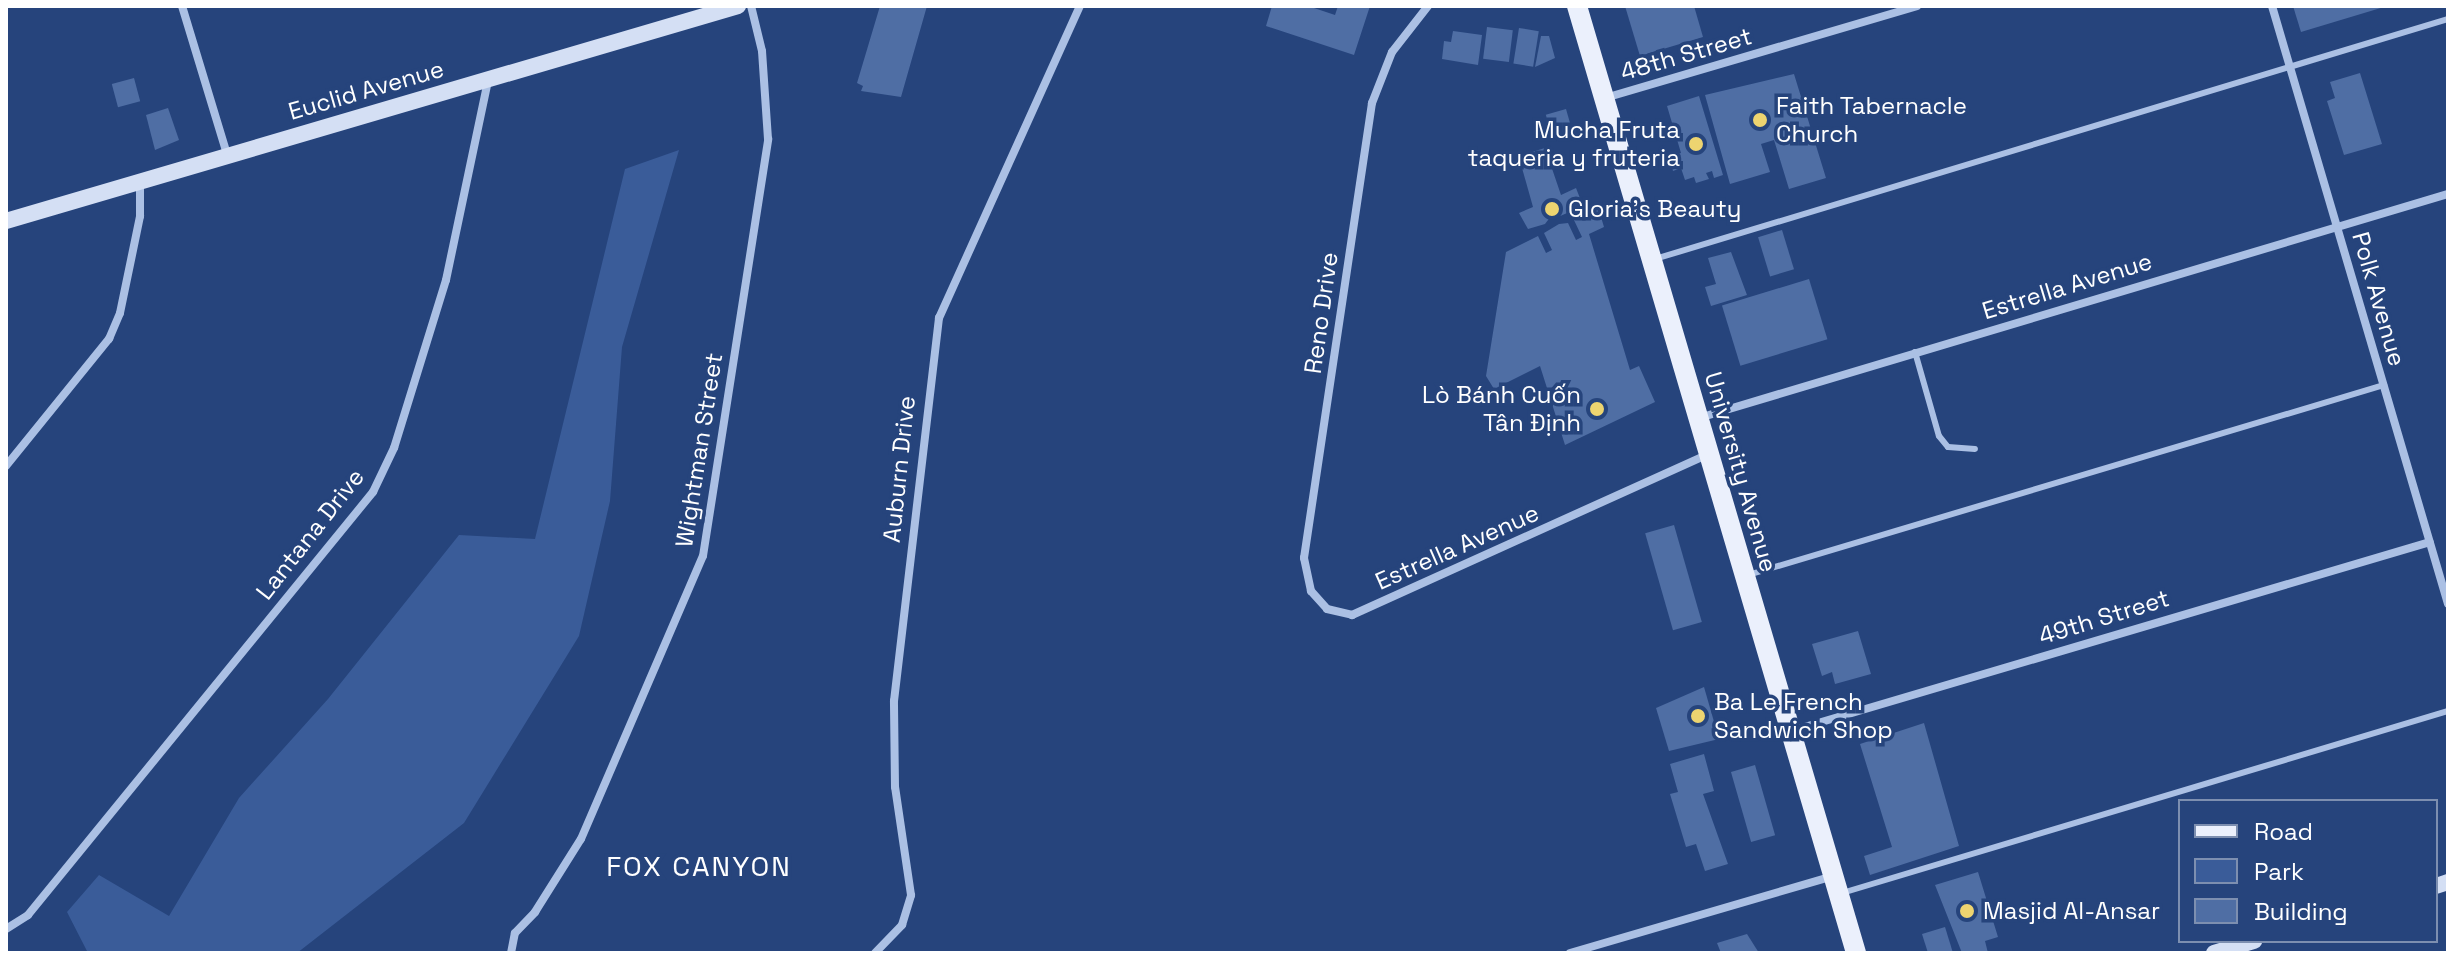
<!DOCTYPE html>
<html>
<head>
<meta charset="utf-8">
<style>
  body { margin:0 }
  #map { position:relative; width:2454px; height:959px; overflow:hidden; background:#26447c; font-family:"Space Grotesk",sans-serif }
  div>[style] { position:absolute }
  .green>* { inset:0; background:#3a5c99 }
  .building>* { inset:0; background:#4f6ea4; transform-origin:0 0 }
  .lane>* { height:6px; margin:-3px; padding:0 3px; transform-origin:3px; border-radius:3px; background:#abc0e4 }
  .street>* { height:8px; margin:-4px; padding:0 4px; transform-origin:4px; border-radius:4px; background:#abc0e4 }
  .secondary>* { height:16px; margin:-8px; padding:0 8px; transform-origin:8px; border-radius:8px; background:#d4dff4 }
  .primary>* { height:20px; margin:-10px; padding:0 10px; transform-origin:10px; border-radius:10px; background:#ebf0fc }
  .dots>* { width:22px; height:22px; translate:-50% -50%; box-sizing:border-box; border:4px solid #26447c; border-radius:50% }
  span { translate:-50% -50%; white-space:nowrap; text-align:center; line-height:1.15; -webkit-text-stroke:7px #26447c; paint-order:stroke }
  .street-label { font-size:24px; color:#fff }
  .poi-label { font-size:24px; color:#fff }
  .left { translate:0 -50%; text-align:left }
  .right { translate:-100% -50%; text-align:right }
  .quarter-label { font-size:28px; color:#fff; letter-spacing:2px }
  .frame { position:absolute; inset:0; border:8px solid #fff; pointer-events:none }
  .legend { position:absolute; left:2178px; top:799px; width:260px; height:144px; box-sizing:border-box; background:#26447c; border:2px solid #7d8fb0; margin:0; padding:10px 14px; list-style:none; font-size:24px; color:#fff }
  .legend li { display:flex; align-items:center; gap:16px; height:40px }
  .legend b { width:40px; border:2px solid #7d8fb0 }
</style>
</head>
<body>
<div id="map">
  <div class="green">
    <i style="clip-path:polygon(679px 150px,622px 347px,610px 501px,579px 636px,464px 823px,297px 953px,88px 953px,67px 912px,99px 875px,169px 916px,239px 798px,328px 699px,459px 535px,535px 539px,625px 169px)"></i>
  </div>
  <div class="building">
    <i style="clip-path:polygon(880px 6px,927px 6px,901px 97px,861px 91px,863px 86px,857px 83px)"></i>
    <i style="clip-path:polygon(1272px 6px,1308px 6px,1335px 15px,1338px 6px,1370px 6px,1354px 55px,1266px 26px)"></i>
    <i style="clip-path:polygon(1625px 6px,1694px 6px,1703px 37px,1640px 56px)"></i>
    <i style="clip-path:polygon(2293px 6px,2384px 6px,2384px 7px,2301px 32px)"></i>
    <i style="left:1487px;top:27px;width:26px;height:32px;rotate:7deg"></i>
    <i style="left:1519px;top:28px;width:20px;height:36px;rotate:9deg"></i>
    <i style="clip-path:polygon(1453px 31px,1482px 35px,1478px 65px,1442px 59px,1444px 41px,1451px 42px)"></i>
    <i style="clip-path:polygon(1541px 36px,1549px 36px,1555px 58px,1535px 67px)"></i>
    <i style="clip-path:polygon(2360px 73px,2382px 144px,2344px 155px,2327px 101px,2335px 98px,2330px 82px)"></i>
    <i style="clip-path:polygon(1794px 74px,1826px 178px,1789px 189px,1774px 140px,1761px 144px,1770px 172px,1730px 184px,1705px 95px)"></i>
    <i style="left:134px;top:78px;width:24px;height:23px;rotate:75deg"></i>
    <i style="clip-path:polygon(1699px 96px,1723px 175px,1714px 178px,1712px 171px,1706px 173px,1709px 179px,1696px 183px,1694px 177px,1685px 180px,1681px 168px,1673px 171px,1669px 157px,1681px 153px,1667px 106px)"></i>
    <i style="clip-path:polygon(168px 108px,179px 140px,155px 150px,146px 115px)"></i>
    <i style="left:1566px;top:109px;width:22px;height:21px;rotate:74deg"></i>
    <i style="clip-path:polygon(1545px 148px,1561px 195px,1576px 188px,1583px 206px,1558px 217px,1554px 212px,1545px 224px,1528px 229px,1519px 213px,1533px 207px,1522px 168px,1525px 154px)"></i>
    <i style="clip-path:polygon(1598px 207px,1604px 227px,1589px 234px,1630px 370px,1639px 366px,1655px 402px,1565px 445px,1540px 366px,1494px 389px,1486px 376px,1506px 252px,1538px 236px,1546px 253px,1552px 250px,1544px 233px,1559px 224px,1568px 223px,1576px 240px,1582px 237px,1573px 218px)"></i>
    <i style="left:1782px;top:230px;width:41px;height:25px;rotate:73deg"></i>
    <i style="clip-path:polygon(1731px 252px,1747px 295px,1711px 306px,1705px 287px,1716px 284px,1708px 258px)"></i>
    <i style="left:1809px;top:279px;width:63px;height:91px;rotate:73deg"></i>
    <i style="left:1674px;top:525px;width:101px;height:30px;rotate:74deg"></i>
    <i style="clip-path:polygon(1858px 631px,1871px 674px,1835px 684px,1832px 672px,1822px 676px,1812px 644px)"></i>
    <i style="clip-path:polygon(1704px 687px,1719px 739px,1669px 751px,1656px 708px)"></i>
    <i style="clip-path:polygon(1924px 723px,1959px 846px,1870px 875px,1864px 856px,1892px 847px,1860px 744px)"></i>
    <i style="clip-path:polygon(1704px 754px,1714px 791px,1703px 794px,1728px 864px,1705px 871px,1696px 844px,1686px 847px,1670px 794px,1678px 792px,1670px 764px)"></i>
    <i style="left:1755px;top:765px;width:73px;height:25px;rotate:74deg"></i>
    <i style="clip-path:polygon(1978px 872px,1998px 937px,1985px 941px,1988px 953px,1962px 953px,1935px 885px)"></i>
    <i style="clip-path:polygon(1945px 927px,1953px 953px,1928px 953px,1922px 934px)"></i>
    <i style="clip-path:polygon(1747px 934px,1759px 953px,1721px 953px,1717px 943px)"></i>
  </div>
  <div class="lane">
    <i style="left:1655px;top:259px;width:829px;rotate:-16.84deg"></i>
    <i style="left:1915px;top:352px;width:87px;rotate:74.1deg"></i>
    <i style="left:1939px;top:436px;width:14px;rotate:51deg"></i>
    <i style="left:1948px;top:447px;width:27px;rotate:4deg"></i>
    <i style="left:1748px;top:575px;width:664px;rotate:-16.63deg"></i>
    <i style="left:1842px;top:893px;width:633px;rotate:-16.72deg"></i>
  </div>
  <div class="street">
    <i style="left:182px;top:6px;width:155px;rotate:73.1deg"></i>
    <i style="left:1428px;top:6px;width:58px;rotate:128deg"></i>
    <i style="left:1392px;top:52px;width:55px;rotate:111.4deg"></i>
    <i style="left:1372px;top:103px;width:460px;rotate:98.5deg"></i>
    <i style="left:1304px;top:558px;width:34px;rotate:78deg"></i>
    <i style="left:1311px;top:591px;width:24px;rotate:48deg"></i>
    <i style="left:1327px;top:609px;width:26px;rotate:13deg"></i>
    <i style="left:1352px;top:615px;width:391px;rotate:-24.3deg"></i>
    <i style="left:2272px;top:6px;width:623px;rotate:73.6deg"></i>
    <i style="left:1605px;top:98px;width:325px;rotate:-16.4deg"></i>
    <i style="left:1699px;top:418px;width:782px;rotate:-16.65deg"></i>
    <i style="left:6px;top:466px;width:164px;rotate:-51deg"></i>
    <i style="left:109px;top:339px;width:28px;rotate:-67deg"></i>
    <i style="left:120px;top:313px;width:99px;rotate:-78.3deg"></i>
    <i style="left:140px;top:216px;width:35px;rotate:-90deg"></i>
    <i style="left:1791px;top:731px;width:666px;rotate:-16.48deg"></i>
    <i style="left:6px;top:929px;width:26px;rotate:-32deg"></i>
    <i style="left:28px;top:915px;width:546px;rotate:-50.8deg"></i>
    <i style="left:373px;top:492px;width:49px;rotate:-64.5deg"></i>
    <i style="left:394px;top:448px;width:176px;rotate:-72.8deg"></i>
    <i style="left:446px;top:280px;width:203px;rotate:-78.1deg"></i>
    <i style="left:511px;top:953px;width:20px;rotate:-79deg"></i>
    <i style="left:515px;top:933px;width:29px;rotate:-46deg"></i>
    <i style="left:535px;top:912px;width:86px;rotate:-57.8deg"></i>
    <i style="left:581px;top:839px;width:308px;rotate:-66.7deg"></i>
    <i style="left:703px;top:556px;width:422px;rotate:-81.1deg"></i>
    <i style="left:768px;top:139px;width:88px;rotate:-93.9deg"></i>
    <i style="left:762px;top:51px;width:46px;rotate:-103.7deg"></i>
    <i style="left:875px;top:953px;width:39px;rotate:-46deg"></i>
    <i style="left:902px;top:925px;width:31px;rotate:-73deg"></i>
    <i style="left:911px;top:895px;width:109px;rotate:-98.4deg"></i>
    <i style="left:895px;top:787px;width:86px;rotate:-90.7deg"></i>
    <i style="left:894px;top:701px;width:386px;rotate:-83.3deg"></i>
    <i style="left:939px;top:318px;width:342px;rotate:-65.7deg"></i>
    <i style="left:1570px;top:953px;width:274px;rotate:-16.3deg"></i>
  </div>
  <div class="secondary">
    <i style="left:6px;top:221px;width:763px;rotate:-16.37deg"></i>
    <i style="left:2436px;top:886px;width:13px;rotate:-18deg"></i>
    <i style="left:2214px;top:953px;width:42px;rotate:-16.7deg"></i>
  </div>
  <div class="primary">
    <i style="left:1577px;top:6px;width:987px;rotate:73.58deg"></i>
  </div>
  <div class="dots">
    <i style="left:1760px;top:120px;background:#edd470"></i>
    <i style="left:1696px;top:144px;background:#edd470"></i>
    <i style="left:1552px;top:209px;background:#edd470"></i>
    <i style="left:1597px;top:409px;background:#edd470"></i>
    <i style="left:1698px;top:716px;background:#edd470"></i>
    <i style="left:1967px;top:911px;background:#edd470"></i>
  </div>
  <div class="street-label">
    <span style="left:1686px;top:54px;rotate:-16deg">48th Street</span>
    <span style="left:366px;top:90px;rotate:-16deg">Euclid Avenue</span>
    <span style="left:2067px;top:286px;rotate:-17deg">Estrella Avenue</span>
    <span style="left:2379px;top:299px;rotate:74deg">Polk Avenue</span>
    <span style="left:1321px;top:313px;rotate:-82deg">Reno Drive</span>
    <span style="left:699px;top:450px;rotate:-81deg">Wightman Street</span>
    <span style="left:899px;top:469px;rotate:-84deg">Auburn Drive</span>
    <span style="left:1741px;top:472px;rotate:74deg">University Avenue</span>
    <span style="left:310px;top:534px;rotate:-52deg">Lantana Drive</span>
    <span style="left:1457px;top:547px;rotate:-24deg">Estrella Avenue</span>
    <span style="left:2104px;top:617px;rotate:-17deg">49th Street</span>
  </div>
  <div class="poi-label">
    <span class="left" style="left:1776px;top:120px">Faith Tabernacle<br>Church</span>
    <span class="right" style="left:1680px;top:144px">Mucha Fruta<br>taqueria y fruteria</span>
    <span class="left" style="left:1568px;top:209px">Gloria's Beauty</span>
    <span class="right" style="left:1581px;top:409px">Lò Bánh Cuốn<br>Tân Định</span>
    <span class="left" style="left:1714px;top:716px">Ba Le French<br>Sandwich Shop</span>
    <span class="left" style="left:1983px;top:911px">Masjid Al-Ansar</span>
  </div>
  <div class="quarter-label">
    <span style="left:699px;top:866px">FOX CANYON</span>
  </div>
  <div class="frame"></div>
  <ul class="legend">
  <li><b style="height:10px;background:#ebf0fc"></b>Road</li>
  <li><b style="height:22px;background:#3a5c99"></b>Park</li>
  <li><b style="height:22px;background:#4f6ea4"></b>Building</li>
  </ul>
</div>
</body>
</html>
